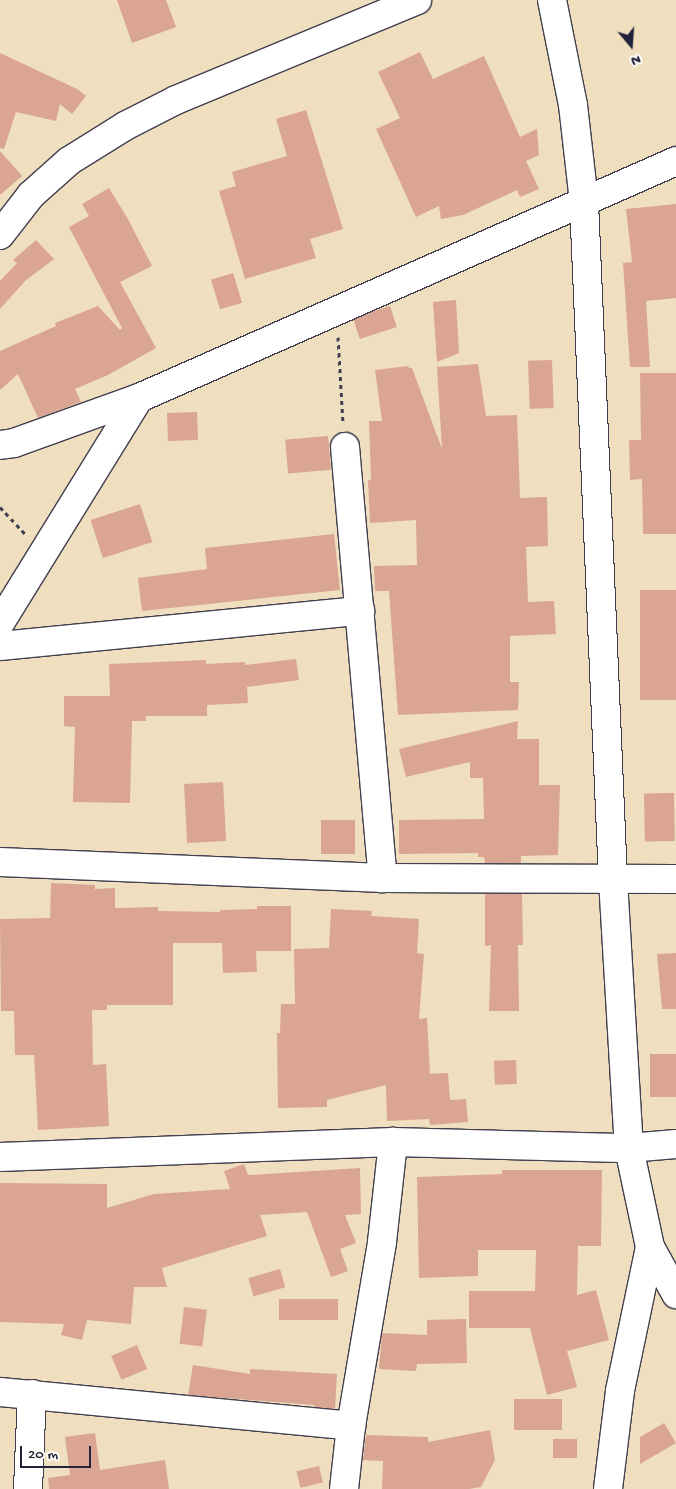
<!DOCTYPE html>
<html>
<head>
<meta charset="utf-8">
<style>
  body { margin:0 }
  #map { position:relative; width:676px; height:1489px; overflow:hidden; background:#efdfbe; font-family:"Gochi Hand",sans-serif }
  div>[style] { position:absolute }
  .building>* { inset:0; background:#daa593; transform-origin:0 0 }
  .path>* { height:3px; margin-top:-1.5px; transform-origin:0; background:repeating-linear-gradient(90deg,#413e4f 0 4px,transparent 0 8px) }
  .roads { filter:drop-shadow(1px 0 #413e4f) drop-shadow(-1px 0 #413e4f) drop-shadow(0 1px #413e4f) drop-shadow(0 -1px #413e4f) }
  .minor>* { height:28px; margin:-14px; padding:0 14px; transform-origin:14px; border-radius:14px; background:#fff }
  span { translate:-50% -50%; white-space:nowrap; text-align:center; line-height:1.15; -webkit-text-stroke:4px #fdfcf7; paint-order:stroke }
  .north { position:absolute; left:606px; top:20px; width:50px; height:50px; -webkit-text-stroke:4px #fdfcf7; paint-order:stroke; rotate:162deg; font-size:14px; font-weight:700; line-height:20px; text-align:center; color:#22223b }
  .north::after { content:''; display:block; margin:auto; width:18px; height:22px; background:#22223b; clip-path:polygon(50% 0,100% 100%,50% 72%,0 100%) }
  .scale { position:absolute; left:20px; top:1446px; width:71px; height:22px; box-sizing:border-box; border:2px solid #22223b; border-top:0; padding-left:6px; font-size:15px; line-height:18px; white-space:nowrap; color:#22223b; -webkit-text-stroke:4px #fdfcf7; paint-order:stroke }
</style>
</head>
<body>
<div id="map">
  <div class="building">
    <i style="clip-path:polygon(117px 0,166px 0,176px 27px,132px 43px)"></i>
    <i style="clip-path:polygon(420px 52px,433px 79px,484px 56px,520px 137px,537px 129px,539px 155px,526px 161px,539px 189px,520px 197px,517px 190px,463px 215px,441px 219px,439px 206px,416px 217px,376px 129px,400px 118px,378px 72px)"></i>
    <i style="clip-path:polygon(0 53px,77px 89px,86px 96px,72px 114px,60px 104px,56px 121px,16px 112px,4px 149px,0 148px)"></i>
    <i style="clip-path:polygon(306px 110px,343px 229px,310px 239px,316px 258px,245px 279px,219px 191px,236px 186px,232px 172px,287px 156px,276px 119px)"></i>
    <i style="clip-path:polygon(0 151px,22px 176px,0 195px)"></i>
    <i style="clip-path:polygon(109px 188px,128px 219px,152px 266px,120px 282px,156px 348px,108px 375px,75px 389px,81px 402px,38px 418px,18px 374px,0 390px,0 351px,56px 326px,55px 323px,98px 306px,120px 330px,122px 328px,69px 227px,89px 216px,82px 204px)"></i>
    <i style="clip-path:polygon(676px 204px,676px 298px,646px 301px,650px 367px,630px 367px,623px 263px,632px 262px,626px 209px)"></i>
    <i style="clip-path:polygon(36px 240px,54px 259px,26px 280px,0 309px,0 281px,17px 263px,13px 260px)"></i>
    <i style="left:233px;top:273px;width:31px;height:23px;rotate:73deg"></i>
    <i style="clip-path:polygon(456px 300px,459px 353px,437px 362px,433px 302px)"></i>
    <i style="left:390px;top:306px;width:22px;height:39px;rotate:72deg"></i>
    <i style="left:552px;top:360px;width:48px;height:24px;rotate:88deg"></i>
    <i style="clip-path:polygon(478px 364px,486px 416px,517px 415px,520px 498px,547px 497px,548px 546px,526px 547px,528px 602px,554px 601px,556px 634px,510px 636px,510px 682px,519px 682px,518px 710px,398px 715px,389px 591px,375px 591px,374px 566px,417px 565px,416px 520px,370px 523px,368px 480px,371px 480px,369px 421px,382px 421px,375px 370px,408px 366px,409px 368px,412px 368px,442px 449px,437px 367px)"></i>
    <i style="clip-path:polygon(640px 373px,676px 373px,676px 534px,643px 534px,642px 479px,630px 480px,629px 440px,641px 440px)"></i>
    <i style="left:197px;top:412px;width:28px;height:30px;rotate:88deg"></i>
    <i style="left:328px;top:436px;width:34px;height:43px;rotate:85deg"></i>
    <i style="left:140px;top:504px;width:40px;height:52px;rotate:72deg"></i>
    <i style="clip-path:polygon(334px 534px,340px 590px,142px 611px,138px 578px,207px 569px,205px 548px)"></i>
    <i style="left:676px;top:590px;width:110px;height:36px;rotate:90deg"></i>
    <i style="clip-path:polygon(296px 659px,299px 680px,247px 687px,248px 703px,207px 705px,207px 716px,146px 716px,146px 721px,132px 721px,130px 803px,73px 802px,75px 727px,64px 726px,64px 696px,110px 696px,109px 664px,206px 660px,206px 664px,245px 662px,245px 665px)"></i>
    <i style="clip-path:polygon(518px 721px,517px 739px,539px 739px,539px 785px,560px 785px,558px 855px,521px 856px,521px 863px,485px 863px,484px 857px,478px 857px,478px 853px,399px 854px,399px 820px,484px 819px,483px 778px,470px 778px,470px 762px,406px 777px,399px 749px)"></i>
    <i style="left:223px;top:782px;width:59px;height:39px;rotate:87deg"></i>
    <i style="left:674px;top:793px;width:48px;height:30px;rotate:89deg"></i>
    <i style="left:321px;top:820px;width:34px;height:34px"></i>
    <i style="clip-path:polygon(51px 883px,95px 885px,95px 889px,115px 888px,115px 908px,158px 907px,158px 911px,220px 912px,220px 910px,257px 909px,257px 906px,291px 906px,291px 951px,256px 951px,257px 972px,223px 973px,222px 943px,173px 943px,173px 1005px,107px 1005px,107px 1010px,92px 1010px,93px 1065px,106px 1064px,109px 1126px,38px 1130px,34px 1055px,15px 1055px,14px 1011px,1px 1011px,0 919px,50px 918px)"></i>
    <i style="clip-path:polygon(485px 894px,522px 894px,523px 945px,518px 945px,519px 1011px,489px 1011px,491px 945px,485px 946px)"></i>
    <i style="clip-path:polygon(331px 909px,372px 911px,371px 916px,419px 919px,417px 953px,424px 954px,419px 1019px,427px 1018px,430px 1074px,448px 1073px,450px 1100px,466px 1099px,468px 1122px,430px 1125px,429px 1119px,387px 1121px,386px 1085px,327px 1100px,327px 1107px,278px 1108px,277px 1033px,280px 1033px,281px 1004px,295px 1004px,294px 949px,329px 948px)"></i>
    <i style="clip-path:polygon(676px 953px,676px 1009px,662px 1009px,657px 954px)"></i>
    <i style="left:650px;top:1054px;width:26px;height:43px"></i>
    <i style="left:516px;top:1060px;width:24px;height:22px;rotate:88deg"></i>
    <i style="clip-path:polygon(244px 1164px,248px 1175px,360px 1168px,361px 1214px,345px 1215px,356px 1243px,340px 1249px,348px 1271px,331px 1277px,307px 1212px,260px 1215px,267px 1236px,162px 1268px,167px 1287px,134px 1287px,131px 1324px,87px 1320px,82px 1340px,61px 1335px,64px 1324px,0 1322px,0 1183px,107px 1184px,107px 1208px,154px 1194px,230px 1189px,224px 1171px)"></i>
    <i style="clip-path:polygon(502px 1170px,602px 1170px,601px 1246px,578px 1246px,577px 1295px,596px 1290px,609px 1340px,567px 1351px,577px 1387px,547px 1395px,530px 1328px,469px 1328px,469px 1291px,535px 1291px,536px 1250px,478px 1250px,478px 1276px,419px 1278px,417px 1177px,502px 1174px)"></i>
    <i style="left:280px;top:1269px;width:19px;height:33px;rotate:74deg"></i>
    <i style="left:279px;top:1299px;width:59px;height:21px"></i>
    <i style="left:184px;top:1307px;width:23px;height:37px;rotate:7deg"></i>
    <i style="clip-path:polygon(466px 1319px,467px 1363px,417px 1364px,416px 1371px,379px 1369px,382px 1333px,427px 1335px,427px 1320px)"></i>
    <i style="left:137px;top:1345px;width:26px;height:28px;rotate:67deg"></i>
    <i style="clip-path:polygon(193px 1365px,250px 1374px,250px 1369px,337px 1374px,335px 1409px,314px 1407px,314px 1405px,188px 1395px)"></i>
    <i style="left:514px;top:1399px;width:48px;height:31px"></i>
    <i style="clip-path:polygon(664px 1423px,676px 1443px,640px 1464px,640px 1437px)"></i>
    <i style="clip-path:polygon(490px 1430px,495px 1460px,481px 1487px,469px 1489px,382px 1489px,383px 1461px,363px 1460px,366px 1435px,428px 1437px,428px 1442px)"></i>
    <i style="clip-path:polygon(95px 1433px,100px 1470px,165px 1460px,169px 1489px,49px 1489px,48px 1478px,70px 1475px,65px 1437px)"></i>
    <i style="left:553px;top:1439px;width:24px;height:19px"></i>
    <i style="left:319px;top:1466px;width:17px;height:23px;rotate:77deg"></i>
  </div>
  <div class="path">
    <i style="left:338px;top:337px;width:86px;rotate:86.7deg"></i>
    <i style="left:0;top:507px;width:38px;rotate:47deg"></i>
  </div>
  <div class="roads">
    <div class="minor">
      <i style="left:552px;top:0;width:107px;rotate:78.7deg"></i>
      <i style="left:573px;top:105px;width:98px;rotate:83.5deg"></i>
      <i style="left:584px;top:202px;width:679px;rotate:87.55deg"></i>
      <i style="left:613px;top:880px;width:268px;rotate:86.6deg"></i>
      <i style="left:629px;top:1148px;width:101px;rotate:78deg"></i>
      <i style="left:650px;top:1247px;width:147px;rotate:101.8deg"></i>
      <i style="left:620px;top:1391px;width:99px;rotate:97deg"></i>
      <i style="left:0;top:235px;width:51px;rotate:-52.2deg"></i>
      <i style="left:31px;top:195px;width:51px;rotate:-41.8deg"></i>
      <i style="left:69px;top:161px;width:66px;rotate:-32deg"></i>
      <i style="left:125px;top:126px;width:57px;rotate:-27deg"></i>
      <i style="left:176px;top:100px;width:261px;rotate:-22.5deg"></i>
      <i style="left:0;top:445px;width:14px;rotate:-8deg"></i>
      <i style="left:14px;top:443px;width:133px;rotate:-19.8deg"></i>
      <i style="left:139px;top:398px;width:587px;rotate:-23.81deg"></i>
      <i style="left:345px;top:447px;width:433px;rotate:85deg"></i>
      <i style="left:0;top:623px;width:264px;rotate:-58.3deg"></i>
      <i style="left:0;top:646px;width:362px;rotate:-5.6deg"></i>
      <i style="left:0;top:862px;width:383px;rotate:2.4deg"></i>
      <i style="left:383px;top:878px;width:293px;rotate:0.2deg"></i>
      <i style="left:0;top:1157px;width:393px;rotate:-2.2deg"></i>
      <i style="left:393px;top:1142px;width:236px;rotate:1.5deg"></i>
      <i style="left:629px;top:1148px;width:47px;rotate:-4.9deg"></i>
      <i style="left:650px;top:1247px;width:54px;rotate:61deg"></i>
      <i style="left:0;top:1392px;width:353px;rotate:5.5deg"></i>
      <i style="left:28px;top:1489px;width:95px;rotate:-87.6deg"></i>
      <i style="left:344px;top:1489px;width:63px;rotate:-83.7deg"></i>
      <i style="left:351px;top:1426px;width:187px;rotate:-80.4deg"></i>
      <i style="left:382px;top:1242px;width:101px;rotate:-83.7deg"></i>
    </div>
  </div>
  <div class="north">N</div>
  <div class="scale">20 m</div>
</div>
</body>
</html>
